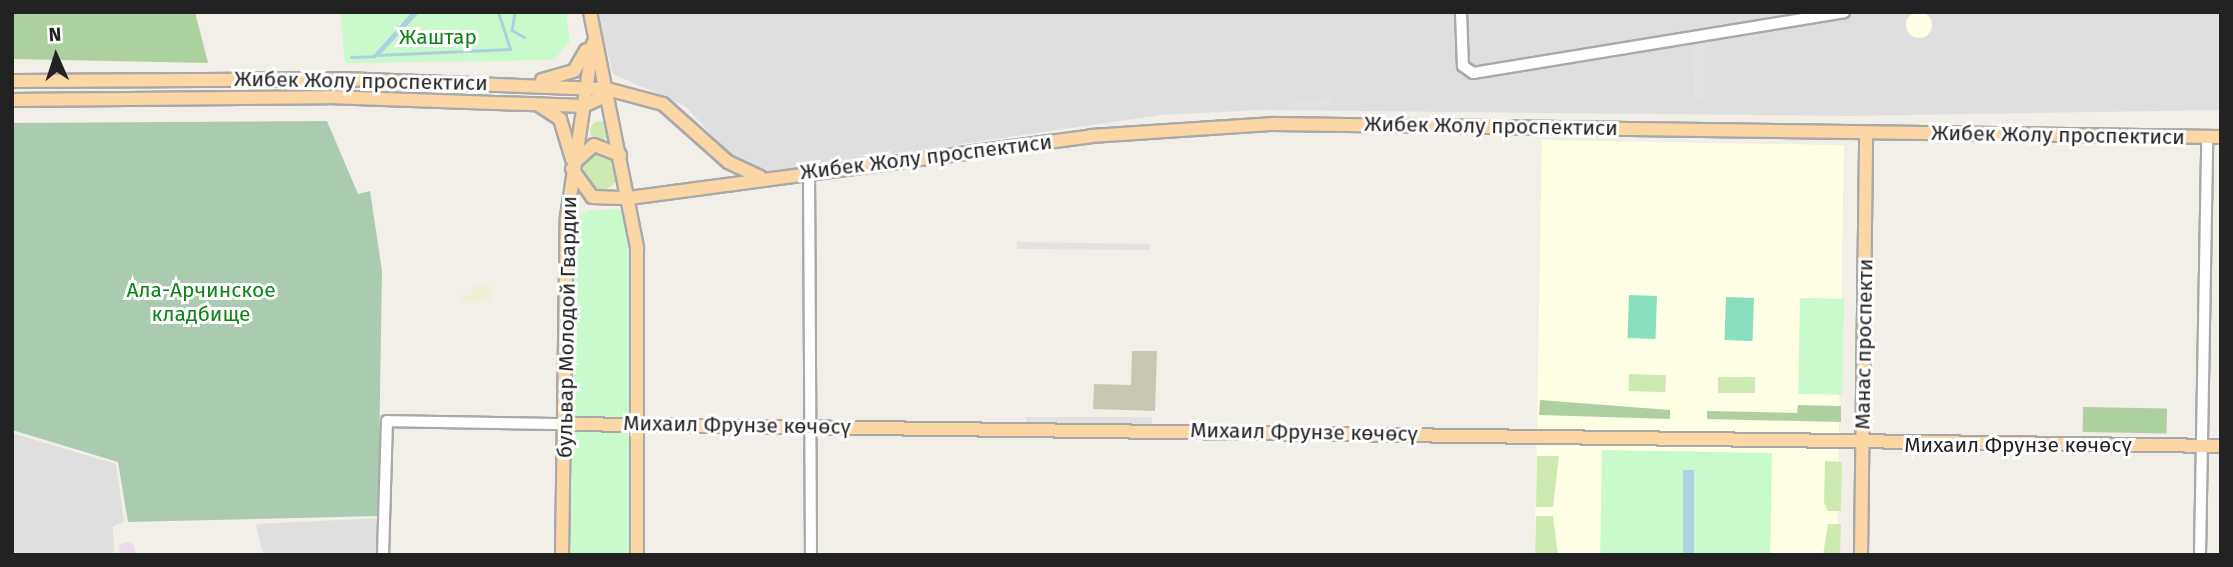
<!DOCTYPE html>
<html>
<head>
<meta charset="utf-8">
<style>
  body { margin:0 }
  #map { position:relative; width:2233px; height:567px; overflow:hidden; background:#f2efe9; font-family:"Fira Sans",sans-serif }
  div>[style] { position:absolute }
  .residential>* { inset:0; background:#e0dfdf }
  .industrial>* { inset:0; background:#ebdbe8 }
  .round { border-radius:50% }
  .education>* { inset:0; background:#ffffe5; transform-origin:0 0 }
  .construction>* { inset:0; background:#c7c7b4 }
  .farmland>* { inset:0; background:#eef0d5 }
  .grass>* { inset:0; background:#cdebb0; transform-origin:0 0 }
  .forest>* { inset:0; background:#add19e; transform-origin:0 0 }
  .cemetery>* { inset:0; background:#aacbaf }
  .park>* { inset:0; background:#c8facc; transform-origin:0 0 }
  .pitch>* { inset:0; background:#88e0be; transform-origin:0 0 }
  .parking>* { inset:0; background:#e2e2e2; transform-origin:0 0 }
  .water>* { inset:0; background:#aad3df; transform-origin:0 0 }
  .stream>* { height:2.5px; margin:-1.25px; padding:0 1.25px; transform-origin:1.25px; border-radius:1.25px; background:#aad3df }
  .roads { filter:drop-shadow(2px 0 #a9a9a9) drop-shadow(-2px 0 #a9a9a9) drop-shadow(0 2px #a9a9a9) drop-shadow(0 -2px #a9a9a9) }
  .minor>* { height:10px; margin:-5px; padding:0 5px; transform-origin:5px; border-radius:5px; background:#fff }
  .major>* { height:12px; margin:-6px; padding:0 6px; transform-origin:6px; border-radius:6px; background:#fcd6a4 }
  span { translate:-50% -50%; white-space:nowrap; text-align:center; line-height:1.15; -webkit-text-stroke:6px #fff; paint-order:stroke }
  .park-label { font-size:21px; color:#0c8416 }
  .street-label { font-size:21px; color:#222 }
  .frame { position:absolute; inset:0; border:14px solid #222; pointer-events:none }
  .north { position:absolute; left:21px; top:21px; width:70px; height:70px; -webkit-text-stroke:5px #fff; paint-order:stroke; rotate:357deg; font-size:19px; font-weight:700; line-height:28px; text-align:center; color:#222 }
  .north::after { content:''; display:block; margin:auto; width:24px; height:32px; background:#222; clip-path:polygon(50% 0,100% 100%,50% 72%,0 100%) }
</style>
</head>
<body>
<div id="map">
  <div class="residential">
    <i style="clip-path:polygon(597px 12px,2221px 12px,2221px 110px,1848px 116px,1261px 110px,1161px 115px,768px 172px,736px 161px,685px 106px,613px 74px)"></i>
    <i style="clip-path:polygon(12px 433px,116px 464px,124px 522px,113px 526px,114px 555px,12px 555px)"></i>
    <i style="clip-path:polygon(380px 518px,379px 555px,263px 555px,256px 524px)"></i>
  </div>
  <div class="industrial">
    <i class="round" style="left:119px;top:542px;width:16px;height:16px"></i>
  </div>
  <div class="education">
    <i class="round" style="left:1906px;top:12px;width:26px;height:26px"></i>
    <i style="left:1542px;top:140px;width:302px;height:415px;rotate:1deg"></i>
  </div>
  <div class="construction">
    <i style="clip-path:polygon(1132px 351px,1157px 351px,1155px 411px,1093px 409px,1094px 384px,1131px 385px)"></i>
  </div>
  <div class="farmland">
    <i style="clip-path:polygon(473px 285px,490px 285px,491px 301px,461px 302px,461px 296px,473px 294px)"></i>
  </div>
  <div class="grass">
    <i class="round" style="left:590px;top:121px;width:20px;height:20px"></i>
    <i class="round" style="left:582px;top:154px;width:36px;height:36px"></i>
    <i style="left:1629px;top:374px;width:37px;height:17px;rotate:2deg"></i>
    <i style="left:1718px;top:377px;width:37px;height:16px"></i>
    <i style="clip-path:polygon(1537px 456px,1559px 456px,1553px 507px,1536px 507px)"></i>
    <i style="clip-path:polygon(1825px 461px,1842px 462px,1841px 511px,1828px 511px,1824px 502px)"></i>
    <i style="clip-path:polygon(1536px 516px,1553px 516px,1558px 555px,1535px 555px)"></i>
    <i style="clip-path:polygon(1828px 524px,1841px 524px,1840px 555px,1823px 555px)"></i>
  </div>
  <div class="forest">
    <i style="clip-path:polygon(12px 12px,195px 12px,208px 63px,12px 59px)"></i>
    <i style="clip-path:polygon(1540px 400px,1670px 410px,1670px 419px,1539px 415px)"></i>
    <i style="clip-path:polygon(1798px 405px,1841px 406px,1841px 422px,1707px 419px,1707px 411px,1797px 413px)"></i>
    <i style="left:2083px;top:407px;width:84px;height:25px;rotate:1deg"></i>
  </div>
  <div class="cemetery">
    <i style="clip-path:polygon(327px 121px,358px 194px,370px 191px,382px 271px,378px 516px,128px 522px,118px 462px,12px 430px,12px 123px)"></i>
  </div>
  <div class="park">
    <i style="clip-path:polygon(340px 12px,566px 12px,570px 41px,554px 60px,345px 63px)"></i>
    <i style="clip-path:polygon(618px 209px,625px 214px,638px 291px,636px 419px,570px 418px,576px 219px,587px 211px)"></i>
    <i style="left:1800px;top:298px;width:44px;height:96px;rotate:1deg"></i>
    <i style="left:570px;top:429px;width:66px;height:126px;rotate:1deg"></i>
    <i style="left:1602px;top:450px;width:170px;height:105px;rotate:1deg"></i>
  </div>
  <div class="pitch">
    <i style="left:1629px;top:295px;width:28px;height:43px;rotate:2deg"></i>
    <i style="left:1726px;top:297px;width:28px;height:43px;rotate:2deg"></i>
  </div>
  <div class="parking">
    <i style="left:1703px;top:46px;width:55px;height:10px;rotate:89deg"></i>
    <i style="clip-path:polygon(1330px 97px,1333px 107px,1290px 107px,1289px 104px)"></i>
    <i style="clip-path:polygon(1017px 242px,1150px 244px,1150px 250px,1017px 249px)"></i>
    <i style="left:1026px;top:417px;width:126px;height:7px"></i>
  </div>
  <div class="water">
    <i style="left:1683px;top:470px;width:11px;height:85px"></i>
  </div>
  <div class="stream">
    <i style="left:515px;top:12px;width:18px;rotate:99deg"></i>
    <i style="left:512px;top:30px;width:14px;rotate:30deg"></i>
    <i style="left:377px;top:55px;width:133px;rotate:-2.6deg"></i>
    <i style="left:510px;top:49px;width:39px;rotate:-108deg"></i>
    <i style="left:377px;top:55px;width:59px;rotate:-47.1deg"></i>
    <i style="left:351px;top:57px;width:23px;rotate:-2deg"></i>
    <i style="left:374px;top:56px;width:59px;rotate:-48.4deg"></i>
  </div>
  <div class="roads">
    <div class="minor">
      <i style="left:1461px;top:12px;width:54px;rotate:87.9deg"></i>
      <i style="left:1463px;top:66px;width:12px;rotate:35deg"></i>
      <i style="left:1473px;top:73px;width:376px;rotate:-9.3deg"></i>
      <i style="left:809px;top:172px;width:383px;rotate:89.7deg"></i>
      <i style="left:383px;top:555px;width:134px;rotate:-88.3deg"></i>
      <i style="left:387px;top:421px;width:177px;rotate:1deg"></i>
      <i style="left:2200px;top:555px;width:419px;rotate:-89deg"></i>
    </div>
    <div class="major">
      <i style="left:590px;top:12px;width:240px;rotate:78.7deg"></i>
      <i style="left:637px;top:247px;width:308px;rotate:90deg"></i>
      <i style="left:542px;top:80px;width:33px;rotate:-16deg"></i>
      <i style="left:574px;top:71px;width:24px;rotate:-60deg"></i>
      <i style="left:12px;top:81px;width:330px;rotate:-0.3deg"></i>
      <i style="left:342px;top:79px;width:265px;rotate:2.2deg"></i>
      <i style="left:607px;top:89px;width:58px;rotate:15deg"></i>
      <i style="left:663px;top:104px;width:87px;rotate:41.7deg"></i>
      <i style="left:728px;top:162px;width:35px;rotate:25deg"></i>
      <i style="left:12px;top:100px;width:315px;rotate:-0.5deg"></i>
      <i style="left:327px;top:97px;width:256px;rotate:2deg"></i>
      <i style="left:583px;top:106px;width:27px;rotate:-24deg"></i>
      <i style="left:540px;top:106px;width:24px;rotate:33deg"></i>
      <i style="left:560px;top:119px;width:42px;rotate:73.3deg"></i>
      <i style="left:575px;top:162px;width:25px;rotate:-42deg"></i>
      <i style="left:594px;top:145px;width:28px;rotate:21deg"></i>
      <i style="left:572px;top:169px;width:34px;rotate:54deg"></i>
      <i style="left:592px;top:197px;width:37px;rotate:2deg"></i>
      <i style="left:629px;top:198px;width:466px;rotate:-7.6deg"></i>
      <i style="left:1091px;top:136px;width:183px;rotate:-3.8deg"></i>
      <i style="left:1274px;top:124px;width:947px;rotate:0.79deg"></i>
      <i style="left:564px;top:424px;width:1657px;rotate:0.76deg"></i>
      <i style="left:562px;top:555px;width:338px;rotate:-89.2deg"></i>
      <i style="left:567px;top:217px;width:175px;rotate:-81.5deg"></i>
      <i style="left:1861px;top:555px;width:422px;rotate:-89.3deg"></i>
    </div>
  </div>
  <div class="park-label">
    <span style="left:438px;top:37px">Жаштар</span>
    <span style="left:201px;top:302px">Ала-Арчинское<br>кладбище</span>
  </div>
  <div class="street-label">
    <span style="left:361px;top:81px;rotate:1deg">Жибек Жолу проспектиси</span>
    <span style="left:1491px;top:126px;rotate:1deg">Жибек Жолу проспектиси</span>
    <span style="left:2058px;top:135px;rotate:1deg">Жибек Жолу проспектиси</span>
    <span style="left:926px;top:157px;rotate:-7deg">Жибек Жолу проспектиси</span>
    <span style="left:567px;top:327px;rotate:-89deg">бульвар Молодой Гвардии</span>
    <span style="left:1864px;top:344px;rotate:-89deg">Манас проспекти</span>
    <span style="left:737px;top:425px;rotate:1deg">Михаил Фрунзе көчөсү</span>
    <span style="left:1304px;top:432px;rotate:1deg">Михаил Фрунзе көчөсү</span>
    <span style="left:2018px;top:445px">Михаил Фрунзе көчөсү</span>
  </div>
  <div class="frame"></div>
  <div class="north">N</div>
</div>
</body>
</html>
